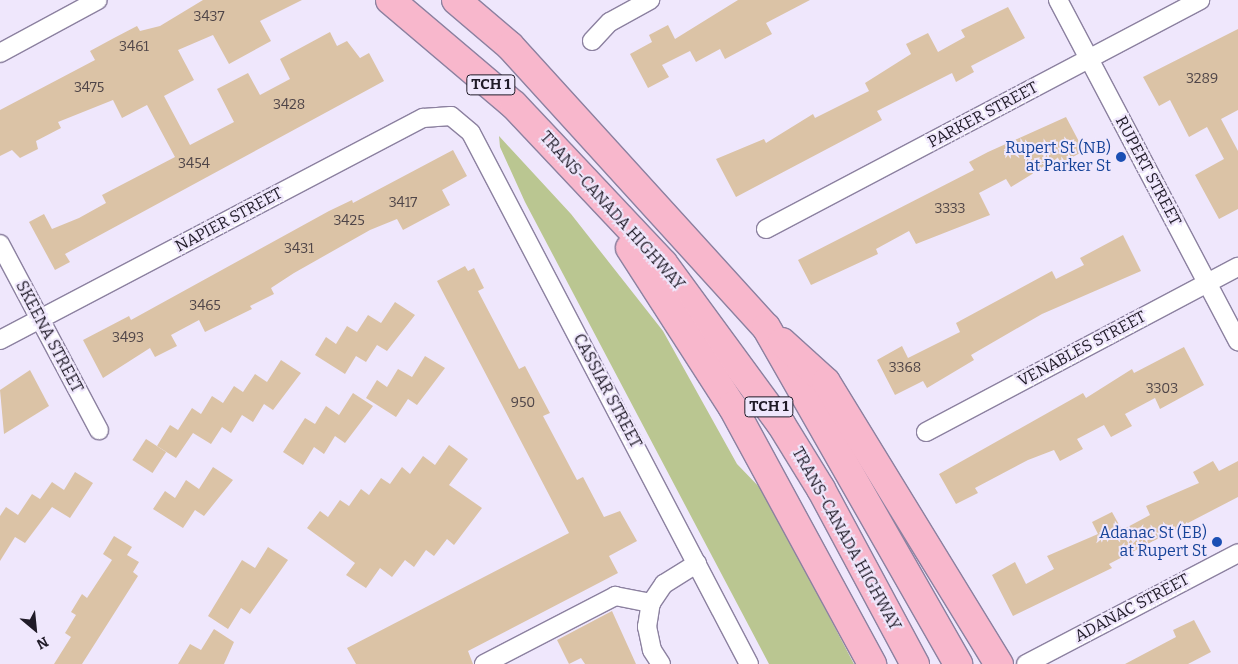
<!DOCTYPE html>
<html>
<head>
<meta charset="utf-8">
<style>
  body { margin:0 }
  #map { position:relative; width:1238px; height:664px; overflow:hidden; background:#efe7fc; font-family:Bitter,serif }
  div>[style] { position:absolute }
  .green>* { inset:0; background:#bac691 }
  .building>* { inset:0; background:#dbc3a6; transform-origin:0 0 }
  .roads { filter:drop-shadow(1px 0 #8c81a0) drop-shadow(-1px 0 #8c81a0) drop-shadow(0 1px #8c81a0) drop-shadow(0 -1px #8c81a0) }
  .minor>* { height:18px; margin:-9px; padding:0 9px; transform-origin:9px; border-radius:9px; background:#fff }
  .motorway>* { height:28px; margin:-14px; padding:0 14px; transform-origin:14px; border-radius:14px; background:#f8b7cc }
  .dots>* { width:14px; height:14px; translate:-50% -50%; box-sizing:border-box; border:2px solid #efe7fc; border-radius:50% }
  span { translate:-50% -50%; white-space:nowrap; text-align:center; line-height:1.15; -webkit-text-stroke:4px #efe7fc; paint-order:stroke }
  .number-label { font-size:14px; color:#4f4548 }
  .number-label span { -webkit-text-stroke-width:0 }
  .shield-label span { padding:1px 4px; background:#efe7fc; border:1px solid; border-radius:4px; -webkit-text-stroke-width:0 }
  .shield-label { font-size:15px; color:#201b28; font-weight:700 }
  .street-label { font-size:16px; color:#201b28 }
  .transit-label { font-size:16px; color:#164399 }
  .right { translate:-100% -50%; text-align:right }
  .north { position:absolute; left:10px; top:604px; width:50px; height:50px; -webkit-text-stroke:4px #efe7fc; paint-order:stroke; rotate:152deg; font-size:14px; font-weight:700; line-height:20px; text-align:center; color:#201b28 }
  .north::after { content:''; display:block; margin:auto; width:18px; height:22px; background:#201b28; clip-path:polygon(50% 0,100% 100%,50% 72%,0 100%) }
</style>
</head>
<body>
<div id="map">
  <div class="green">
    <i style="clip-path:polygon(499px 136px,571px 214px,663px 331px,737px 464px,764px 492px,854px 664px,769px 664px,525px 202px,500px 147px)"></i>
  </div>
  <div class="building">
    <i style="clip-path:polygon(203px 0,302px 0,260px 21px,271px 41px,229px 64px,213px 35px,178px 50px,194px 80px,164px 96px,190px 145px,234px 122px,217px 89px,248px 73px,260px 95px,290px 79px,280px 59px,330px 32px,337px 46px,347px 41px,360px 58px,369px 53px,384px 81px,65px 254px,70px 262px,55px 270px,29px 222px,44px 214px,52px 229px,79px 218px,106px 203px,102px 195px,175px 157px,147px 105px,122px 118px,113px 100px,58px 122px,61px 128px,36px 141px,38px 149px,20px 158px,12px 150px,0 156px,0 110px,95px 60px,90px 51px,114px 38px,137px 26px,140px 31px,160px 26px)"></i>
    <i style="clip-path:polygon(738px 0,810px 0,766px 23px,772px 34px,725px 59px,720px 49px,696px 62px,690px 51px,662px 65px,669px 77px,648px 88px,630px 54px,652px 42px,649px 35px,668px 25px,675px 39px)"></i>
    <i style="clip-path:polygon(1008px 7px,1025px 38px,971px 66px,974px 72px,956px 82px,952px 73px,877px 111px,882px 120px,736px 197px,716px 159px,764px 139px,766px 143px,813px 114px,815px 118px,869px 91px,865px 83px,911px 54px,906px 44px,928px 33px,938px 52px,965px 37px,961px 30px)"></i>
    <i style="clip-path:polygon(1238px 29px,1238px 110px,1221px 119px,1238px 151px,1238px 209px,1219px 219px,1195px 175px,1224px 159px,1207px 127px,1189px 137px,1170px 100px,1159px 106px,1143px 77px)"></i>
    <i style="clip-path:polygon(1066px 117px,1084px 151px,1061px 163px,1058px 158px,1011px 187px,1006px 179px,979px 193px,990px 215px,916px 244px,909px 231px,876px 249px,878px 254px,811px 285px,798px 260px,974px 170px,969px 162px,988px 152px)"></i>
    <i style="clip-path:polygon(453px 150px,467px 176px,442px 190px,450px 205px,403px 230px,397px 219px,370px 230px,294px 273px,271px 288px,274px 294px,250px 306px,252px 309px,205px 332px,199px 320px,171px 335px,177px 346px,155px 357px,150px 348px,103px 378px,83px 340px,129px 316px,131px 320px,329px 211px,352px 200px,353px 203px)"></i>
    <i style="clip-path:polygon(1123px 235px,1141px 271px,1042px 314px,971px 355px,974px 360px,927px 388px,923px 381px,895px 395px,877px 360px,902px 346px,908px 358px,960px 332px,956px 323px,1052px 271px,1056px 279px,1084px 265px,1080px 258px)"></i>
    <i style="clip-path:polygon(465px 266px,468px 271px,474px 268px,484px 288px,478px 291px,519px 369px,525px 366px,535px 385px,550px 413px,543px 416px,577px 480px,583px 477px,604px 517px,620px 511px,637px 541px,609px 556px,618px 573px,468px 651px,473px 664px,356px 664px,347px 648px,569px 533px,437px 281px)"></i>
    <i style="clip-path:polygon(395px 302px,415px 315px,387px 351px,377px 345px,366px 362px,356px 356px,345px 374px,315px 355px,326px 337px,336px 344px,347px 326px,357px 332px,368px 315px,381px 323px)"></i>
    <i style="clip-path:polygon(1184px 347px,1204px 385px,1160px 409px,1155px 398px,1125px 414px,1132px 426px,1111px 437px,1104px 425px,1077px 439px,1083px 449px,1060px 461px,1054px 450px,1028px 460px,975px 488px,978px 493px,956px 504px,939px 474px,1083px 393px,1086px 398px,1132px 369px,1134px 373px)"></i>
    <i style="clip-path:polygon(425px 356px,445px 368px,417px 405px,408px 399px,396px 417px,366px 398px,377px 380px,387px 387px,398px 369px,412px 377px)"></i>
    <i style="clip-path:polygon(281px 360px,301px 373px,273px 410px,264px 404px,253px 422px,242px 415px,231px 433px,222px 427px,211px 444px,193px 433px,176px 458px,157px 446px,170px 425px,178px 430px,192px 408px,201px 414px,212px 396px,223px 403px,234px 386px,243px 392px,255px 374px,267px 382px)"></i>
    <i style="clip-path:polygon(30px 370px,49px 406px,4px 434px,0 390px)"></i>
    <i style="clip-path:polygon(353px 393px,373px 406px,345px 443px,335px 436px,324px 454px,314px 447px,303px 465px,283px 452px,305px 418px,315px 424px,326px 406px,339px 415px)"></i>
    <i style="left:146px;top:439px;width:24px;height:25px;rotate:33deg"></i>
    <i style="clip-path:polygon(449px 445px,468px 459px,449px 485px,482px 508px,454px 545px,447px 539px,434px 556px,426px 550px,414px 567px,405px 560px,392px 577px,380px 568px,366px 588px,346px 575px,355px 563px,307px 528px,320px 511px,328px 517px,340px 500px,349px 506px,361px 489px,369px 495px,381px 478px,390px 484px,402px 467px,410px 474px,423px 456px,435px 465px)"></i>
    <i style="clip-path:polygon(1213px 461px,1219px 471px,1238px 461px,1238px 497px,1109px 564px,1112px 568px,1013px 616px,992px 575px,1015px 562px,1026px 584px,1054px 569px,1047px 556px,1098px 534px,1092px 522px,1112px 512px,1122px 530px,1150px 515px,1146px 506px,1199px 483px,1193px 472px)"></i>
    <i style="clip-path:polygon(213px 467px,233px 480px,204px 516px,195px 510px,183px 528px,153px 509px,165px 491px,175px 498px,186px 480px,199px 489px)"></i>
    <i style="clip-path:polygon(75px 472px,93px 483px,70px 518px,52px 507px,25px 543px,15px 537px,0 561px,0 516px,6px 507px,18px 515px,32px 494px,40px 499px,52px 482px,64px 490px)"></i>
    <i style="clip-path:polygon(114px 536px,132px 547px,127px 555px,139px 562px,133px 572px,138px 576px,82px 664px,54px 664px,71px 637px,65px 633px,76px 615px,71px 612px,82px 594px,87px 598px,112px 560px,103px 554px)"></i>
    <i style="clip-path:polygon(268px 547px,288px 560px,250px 614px,241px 608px,228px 629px,208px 616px,242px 560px,255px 568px)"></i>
    <i style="clip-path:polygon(612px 611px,636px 664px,585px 664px,581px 658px,569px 664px,557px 640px)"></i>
    <i style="clip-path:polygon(1194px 620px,1211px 652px,1188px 664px,1125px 664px,1176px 637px,1173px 630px)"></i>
    <i style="clip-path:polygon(214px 629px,234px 642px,224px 664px,178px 664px,190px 644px,201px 650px)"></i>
  </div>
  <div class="roads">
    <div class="minor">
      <i style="left:1058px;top:0;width:386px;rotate:62.2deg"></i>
      <i style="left:592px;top:41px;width:26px;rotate:-47deg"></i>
      <i style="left:610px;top:22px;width:46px;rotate:-28.8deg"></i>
      <i style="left:0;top:53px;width:111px;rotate:-28.4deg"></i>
      <i style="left:766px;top:229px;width:491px;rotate:-27.8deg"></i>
      <i style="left:0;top:244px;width:211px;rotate:62deg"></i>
      <i style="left:0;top:340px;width:478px;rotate:-27.7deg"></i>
      <i style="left:423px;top:118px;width:28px;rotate:-4deg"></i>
      <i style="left:451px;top:116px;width:26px;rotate:40deg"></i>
      <i style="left:471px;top:133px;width:599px;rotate:62.37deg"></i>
      <i style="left:926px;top:432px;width:353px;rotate:-27.9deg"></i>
      <i style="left:484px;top:664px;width:148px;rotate:-27.4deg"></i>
      <i style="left:615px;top:596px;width:37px;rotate:11deg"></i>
      <i style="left:661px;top:664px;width:17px;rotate:-123deg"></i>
      <i style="left:652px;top:650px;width:24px;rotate:-102deg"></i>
      <i style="left:647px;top:627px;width:24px;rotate:-81deg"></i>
      <i style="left:651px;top:603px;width:23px;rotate:-56deg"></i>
      <i style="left:664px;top:584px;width:39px;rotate:-32deg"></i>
      <i style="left:1026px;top:664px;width:239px;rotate:-27.6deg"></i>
    </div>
    <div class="motorway">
      <i style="left:390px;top:0;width:162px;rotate:40.3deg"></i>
      <i style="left:514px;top:105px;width:217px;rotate:46.7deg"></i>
      <i style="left:663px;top:263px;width:200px;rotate:53.8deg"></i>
      <i style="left:781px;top:424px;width:76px;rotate:58.4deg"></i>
      <i style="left:821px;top:489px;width:199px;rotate:61.8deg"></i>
      <i style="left:456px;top:0;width:71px;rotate:40.4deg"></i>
      <i style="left:510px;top:46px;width:380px;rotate:47.7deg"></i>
      <i style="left:766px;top:327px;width:388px;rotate:60.3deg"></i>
      <i style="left:630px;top:248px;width:188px;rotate:57.2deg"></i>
      <i style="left:732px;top:406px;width:294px;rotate:61.5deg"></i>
      <i style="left:782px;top:342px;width:59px;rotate:42.3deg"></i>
      <i style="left:826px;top:382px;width:331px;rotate:58.5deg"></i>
    </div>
  </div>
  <div class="dots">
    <i style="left:1121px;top:157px;background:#1a4fb4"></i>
    <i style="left:1217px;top:542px;background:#1a4fb4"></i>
  </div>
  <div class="number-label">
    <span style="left:209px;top:17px">3437</span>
    <span style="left:134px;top:47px">3461</span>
    <span style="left:1202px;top:79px">3289</span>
    <span style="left:89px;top:88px">3475</span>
    <span style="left:289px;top:105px">3428</span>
    <span style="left:194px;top:164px">3454</span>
    <span style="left:403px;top:203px">3417</span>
    <span style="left:950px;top:209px">3333</span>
    <span style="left:349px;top:221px">3425</span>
    <span style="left:299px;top:249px">3431</span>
    <span style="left:205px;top:306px">3465</span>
    <span style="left:128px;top:338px">3493</span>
    <span style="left:905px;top:368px">3368</span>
    <span style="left:1162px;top:389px">3303</span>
    <span style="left:523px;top:403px">950</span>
  </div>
  <div class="shield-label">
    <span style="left:491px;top:85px">TCH 1</span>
    <span style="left:769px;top:407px">TCH 1</span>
  </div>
  <div class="street-label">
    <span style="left:983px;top:115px;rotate:-28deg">PARKER STREET</span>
    <span style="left:1148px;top:171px;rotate:62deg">RUPERT STREET</span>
    <span style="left:612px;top:211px;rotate:48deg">TRANS-CANADA HIGHWAY</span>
    <span style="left:229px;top:220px;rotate:-28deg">NAPIER STREET</span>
    <span style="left:49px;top:337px;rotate:62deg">SKEENA STREET</span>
    <span style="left:1082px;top:349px;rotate:-28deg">VENABLES STREET</span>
    <span style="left:607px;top:391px;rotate:62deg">CASSIAR STREET</span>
    <span style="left:846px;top:539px;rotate:61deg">TRANS-CANADA HIGHWAY</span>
    <span style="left:1132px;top:608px;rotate:-28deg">ADANAC STREET</span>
  </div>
  <div class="transit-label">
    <span class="right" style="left:1111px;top:157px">Rupert St (NB)<br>at Parker St</span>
    <span class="right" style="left:1207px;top:542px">Adanac St (EB)<br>at Rupert St</span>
  </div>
  <div class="north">N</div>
</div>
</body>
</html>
